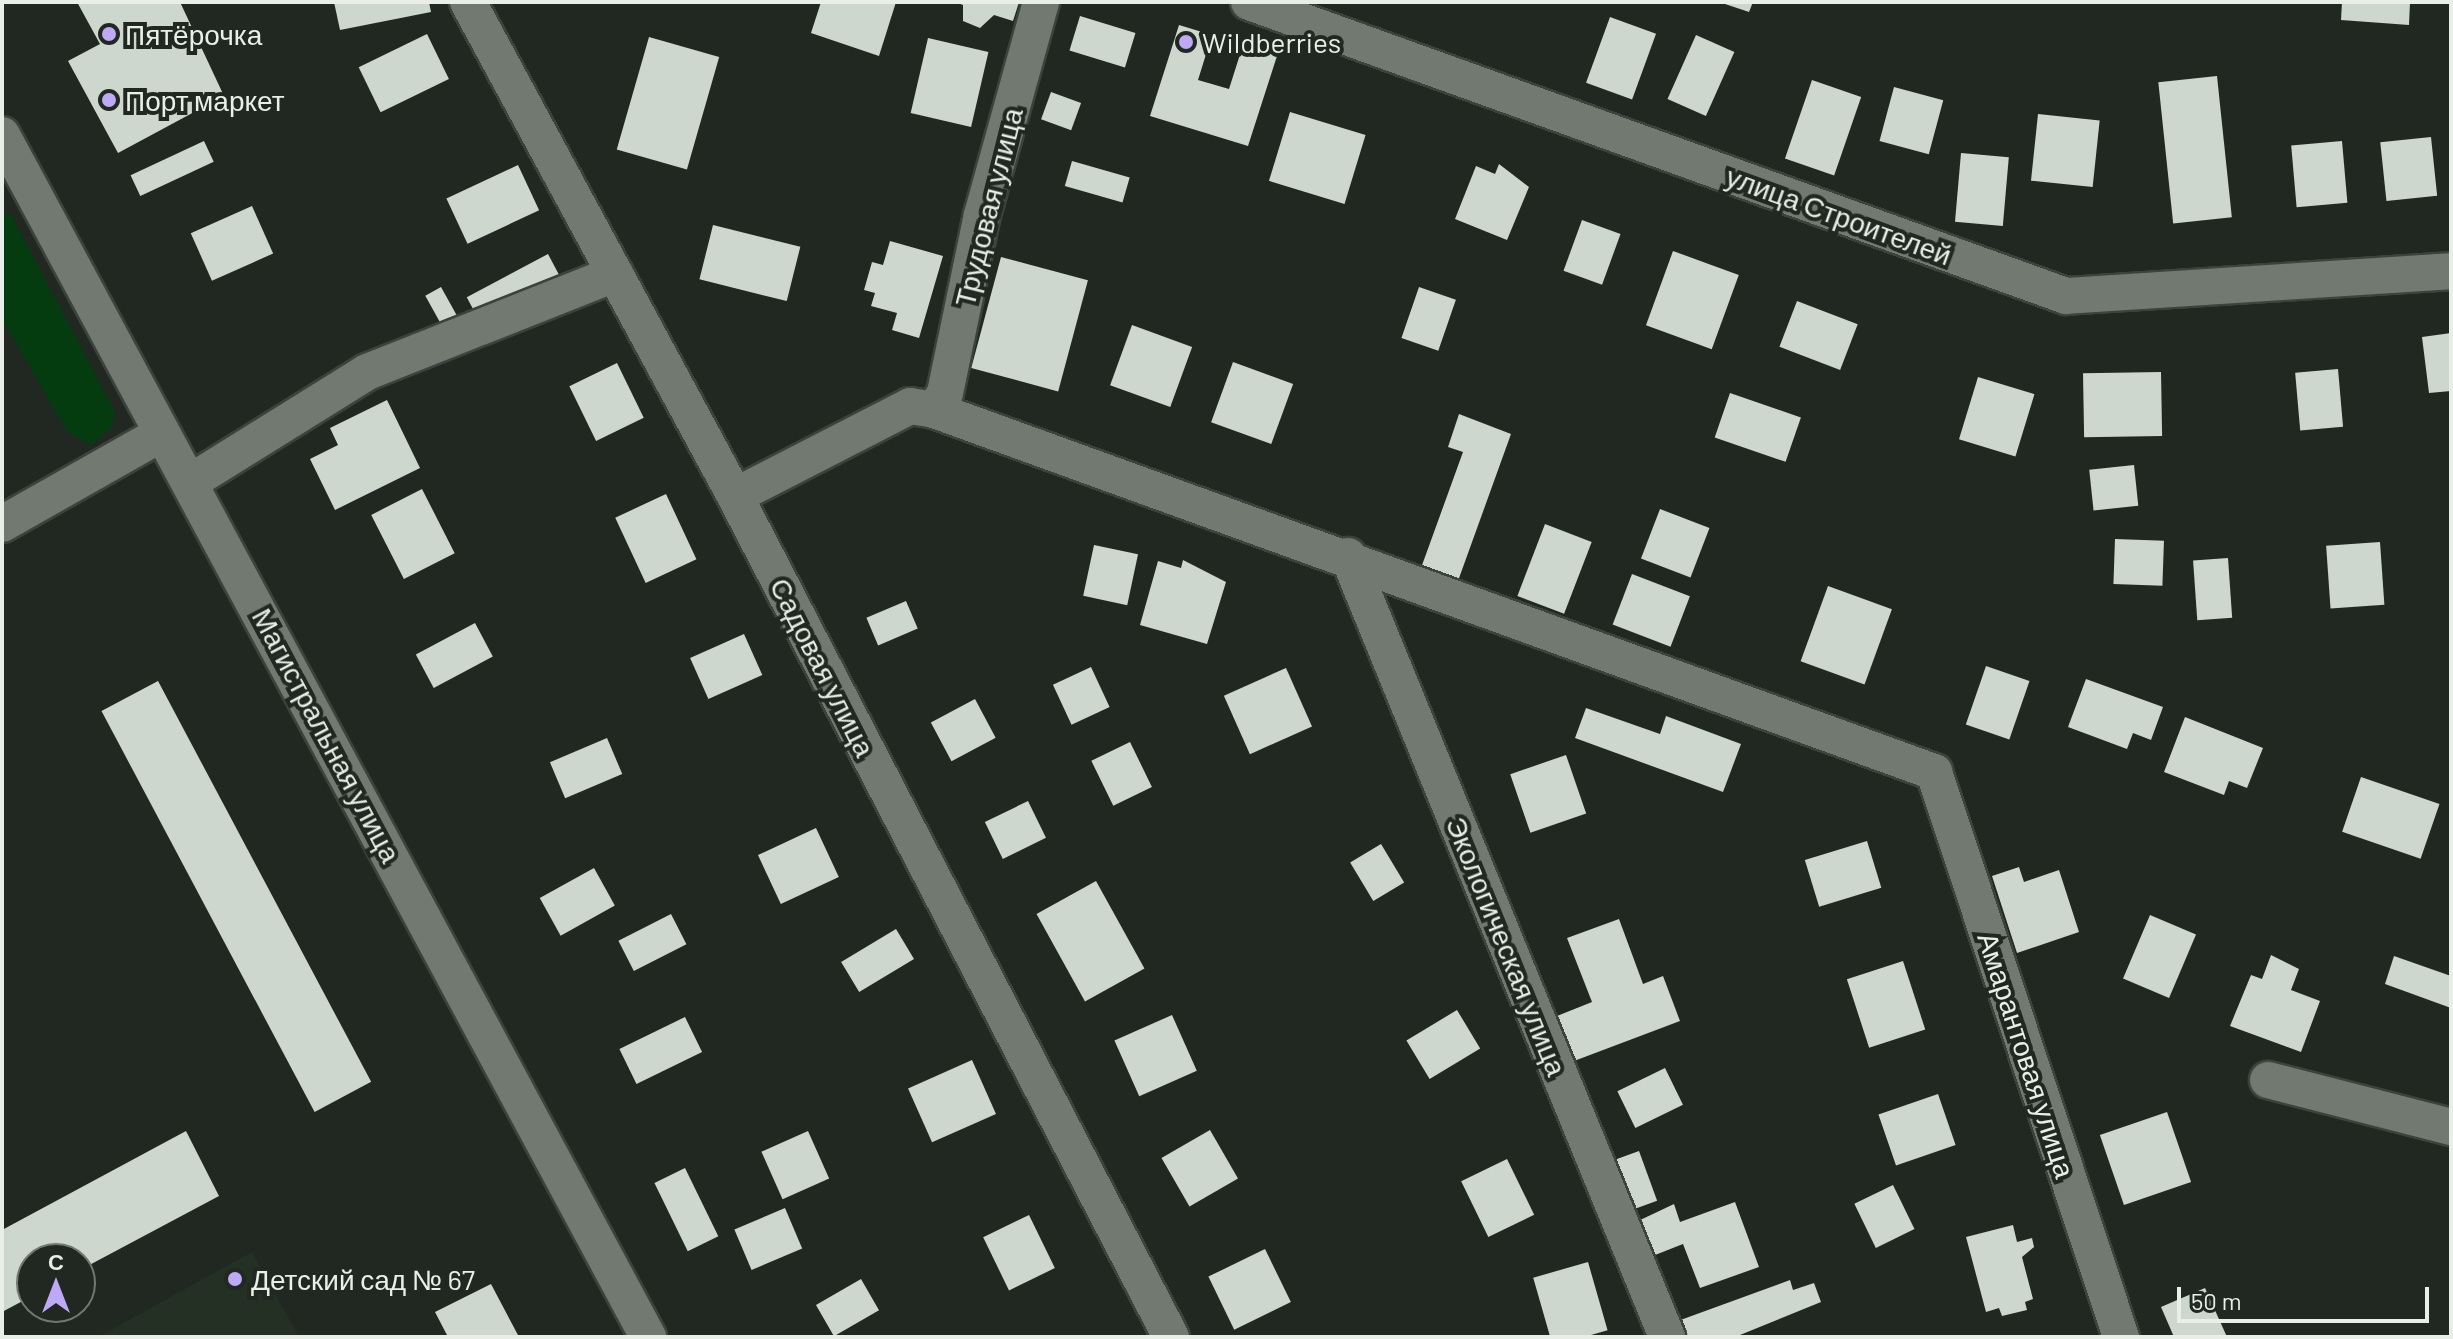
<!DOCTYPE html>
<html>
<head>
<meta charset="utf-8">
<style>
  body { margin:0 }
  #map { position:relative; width:2453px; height:1339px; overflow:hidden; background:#212821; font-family:Barlow,sans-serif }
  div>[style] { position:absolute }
  .built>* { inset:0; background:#243024 }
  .green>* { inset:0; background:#043c10 }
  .building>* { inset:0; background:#cdd7cd; transform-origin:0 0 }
  .roads { filter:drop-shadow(2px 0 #3c423c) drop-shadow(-2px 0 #3c423c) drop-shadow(0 2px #3c423c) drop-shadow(0 -2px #3c423c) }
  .street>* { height:36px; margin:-18px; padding:0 18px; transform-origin:18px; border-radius:18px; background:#717971 }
  .dots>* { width:22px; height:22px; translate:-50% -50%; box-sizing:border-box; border:4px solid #212821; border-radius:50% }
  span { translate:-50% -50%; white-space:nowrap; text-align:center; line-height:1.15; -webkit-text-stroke:8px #212821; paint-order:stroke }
  .poi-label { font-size:28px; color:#e9eee9 }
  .left { translate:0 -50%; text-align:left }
  .street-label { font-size:28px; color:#e9eee9 }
  .frame { position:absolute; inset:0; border:4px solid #e9eee9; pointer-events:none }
  .north { position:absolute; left:16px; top:1243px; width:80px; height:80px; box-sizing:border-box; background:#212821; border:2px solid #717771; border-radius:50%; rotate:0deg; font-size:22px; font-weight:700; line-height:32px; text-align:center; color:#e9eee9 }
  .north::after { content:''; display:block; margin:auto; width:28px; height:36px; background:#bda9f5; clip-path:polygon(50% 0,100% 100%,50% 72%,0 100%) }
  .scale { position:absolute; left:2177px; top:1287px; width:252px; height:36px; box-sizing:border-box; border:4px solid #e9eee9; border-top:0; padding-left:10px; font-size:24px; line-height:28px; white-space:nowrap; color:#e9eee9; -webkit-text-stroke:6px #212821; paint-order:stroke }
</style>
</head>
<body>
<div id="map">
  <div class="built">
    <i style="clip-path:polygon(252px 1252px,299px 1337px,98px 1337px)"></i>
  </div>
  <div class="green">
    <i style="clip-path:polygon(10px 213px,115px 412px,111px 428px,90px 445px,67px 431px,2px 319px,2px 217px)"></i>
  </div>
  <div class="building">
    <i style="clip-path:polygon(77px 2px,180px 2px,224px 96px,118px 153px,68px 61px,100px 44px)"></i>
    <i style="clip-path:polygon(334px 2px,429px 2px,431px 12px,340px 30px)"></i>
    <i style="clip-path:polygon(821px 2px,896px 2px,879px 56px,811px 33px)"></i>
    <i style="clip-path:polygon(955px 2px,1019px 2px,1013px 21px,994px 15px,980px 28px,963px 21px,963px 5px)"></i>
    <i style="clip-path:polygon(1719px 2px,1753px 2px,1749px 12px)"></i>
    <i style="clip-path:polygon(2342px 2px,2410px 2px,2409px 25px,2341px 20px)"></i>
    <i style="left:1080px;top:16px;width:58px;height:36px;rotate:17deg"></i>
    <i style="left:1610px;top:17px;width:49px;height:70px;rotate:20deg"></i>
    <i style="clip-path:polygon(1179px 25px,1212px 35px,1198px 80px,1229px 89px,1243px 45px,1277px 56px,1248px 146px,1150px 116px)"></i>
    <i style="left:427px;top:34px;width:50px;height:76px;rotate:64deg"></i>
    <i style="left:1696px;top:35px;width:42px;height:70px;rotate:24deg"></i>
    <i style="left:649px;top:37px;width:73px;height:117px;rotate:16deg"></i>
    <i style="left:928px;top:38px;width:62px;height:77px;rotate:13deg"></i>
    <i style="left:2217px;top:76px;width:142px;height:59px;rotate:84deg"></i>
    <i style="left:1812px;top:80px;width:52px;height:83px;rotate:19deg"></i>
    <i style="left:1894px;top:87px;width:51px;height:56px;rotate:15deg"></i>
    <i style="left:1051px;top:92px;width:32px;height:29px;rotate:20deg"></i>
    <i style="left:1290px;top:112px;width:79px;height:72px;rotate:17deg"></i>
    <i style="left:2038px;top:114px;width:62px;height:67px;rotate:6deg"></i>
    <i style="left:2431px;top:137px;width:59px;height:51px;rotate:84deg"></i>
    <i style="left:204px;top:141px;width:23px;height:81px;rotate:65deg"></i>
    <i style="left:2342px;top:141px;width:62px;height:51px;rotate:85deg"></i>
    <i style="left:1961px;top:153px;width:48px;height:69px;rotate:5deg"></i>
    <i style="left:1072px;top:161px;width:60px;height:26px;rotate:16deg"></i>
    <i style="clip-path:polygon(1499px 164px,1529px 187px,1507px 240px,1455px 219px,1476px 166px,1495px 174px)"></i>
    <i style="left:518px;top:165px;width:50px;height:79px;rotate:65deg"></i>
    <i style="left:252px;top:206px;width:52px;height:67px;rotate:66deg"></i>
    <i style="left:1582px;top:220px;width:41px;height:54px;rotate:20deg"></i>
    <i style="left:713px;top:225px;width:90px;height:56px;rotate:14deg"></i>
    <i style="clip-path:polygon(890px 241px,943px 256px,919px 338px,892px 330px,897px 313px,871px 306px,875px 293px,864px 290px,872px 262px,883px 265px)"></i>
    <i style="left:1673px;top:251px;width:70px;height:79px;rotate:20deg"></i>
    <i style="left:548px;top:254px;width:26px;height:92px;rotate:62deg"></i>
    <i style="left:1001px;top:257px;width:90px;height:115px;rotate:15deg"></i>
    <i style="left:441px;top:287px;width:41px;height:18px;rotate:61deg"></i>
    <i style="left:1419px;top:287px;width:39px;height:54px;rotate:19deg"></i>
    <i style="left:1797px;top:301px;width:65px;height:49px;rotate:21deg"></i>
    <i style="left:1132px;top:325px;width:64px;height:64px;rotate:20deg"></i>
    <i style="clip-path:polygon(2451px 333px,2451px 391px,2429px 393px,2422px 337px)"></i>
    <i style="left:1233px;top:362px;width:64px;height:64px;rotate:20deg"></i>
    <i style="left:617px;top:363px;width:61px;height:53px;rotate:64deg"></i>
    <i style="left:2338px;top:369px;width:58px;height:43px;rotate:85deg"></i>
    <i style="left:2161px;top:372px;width:64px;height:78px;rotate:89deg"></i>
    <i style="left:1978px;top:377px;width:59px;height:65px;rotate:17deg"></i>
    <i style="left:1730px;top:393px;width:75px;height:47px;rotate:19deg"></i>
    <i style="clip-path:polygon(387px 400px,420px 468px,335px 510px,310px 459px,338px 445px,330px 428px)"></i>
    <i style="clip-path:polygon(1459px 414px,1511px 434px,1458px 581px,1421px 568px,1463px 452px,1448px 447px)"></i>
    <i style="left:2134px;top:465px;width:41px;height:45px;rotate:84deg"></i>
    <i style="left:422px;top:489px;width:72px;height:57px;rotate:63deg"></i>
    <i style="left:666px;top:494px;width:72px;height:56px;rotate:65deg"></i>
    <i style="left:1660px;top:509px;width:53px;height:53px;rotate:21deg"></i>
    <i style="left:1545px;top:524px;width:50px;height:77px;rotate:21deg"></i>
    <i style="left:2115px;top:539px;width:49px;height:45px;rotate:2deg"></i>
    <i style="left:2380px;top:542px;width:63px;height:54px;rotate:86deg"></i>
    <i style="left:1094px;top:545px;width:45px;height:52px;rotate:12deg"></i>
    <i style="left:2228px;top:558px;width:60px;height:35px;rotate:86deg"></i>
    <i style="clip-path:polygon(1183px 560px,1226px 582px,1207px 644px,1140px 625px,1158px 561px,1181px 568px)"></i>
    <i style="left:1632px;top:574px;width:62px;height:54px;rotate:21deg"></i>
    <i style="left:1828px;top:586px;width:68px;height:80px;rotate:20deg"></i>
    <i style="left:906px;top:601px;width:30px;height:43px;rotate:67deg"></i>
    <i style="left:475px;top:623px;width:38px;height:67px;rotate:62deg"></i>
    <i style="left:744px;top:634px;width:45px;height:59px;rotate:66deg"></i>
    <i style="left:1986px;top:666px;width:46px;height:62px;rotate:19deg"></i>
    <i style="left:1091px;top:667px;width:44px;height:42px;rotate:65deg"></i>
    <i style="left:1286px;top:668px;width:64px;height:68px;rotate:66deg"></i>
    <i style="clip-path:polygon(2086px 679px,2163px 707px,2151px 740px,2133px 733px,2127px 749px,2068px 727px)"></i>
    <i style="left:158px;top:681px;width:454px;height:64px;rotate:62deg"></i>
    <i style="left:975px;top:699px;width:44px;height:50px;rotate:62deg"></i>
    <i style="clip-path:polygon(1586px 708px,1660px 734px,1666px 716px,1741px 744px,1723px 792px,1575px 738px)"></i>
    <i style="clip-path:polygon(2185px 717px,2263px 748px,2247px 788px,2229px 781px,2224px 795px,2164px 772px)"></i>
    <i style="left:607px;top:738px;width:39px;height:62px;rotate:67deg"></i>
    <i style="left:1130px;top:742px;width:50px;height:43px;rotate:64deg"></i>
    <i style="left:1566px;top:755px;width:62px;height:59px;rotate:71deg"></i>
    <i style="left:2361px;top:777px;width:83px;height:58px;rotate:19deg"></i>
    <i style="left:1028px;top:801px;width:41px;height:48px;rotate:64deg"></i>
    <i style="left:816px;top:828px;width:54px;height:64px;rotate:65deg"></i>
    <i style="left:1867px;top:841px;width:49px;height:65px;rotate:73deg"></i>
    <i style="left:1381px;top:844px;width:45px;height:36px;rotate:59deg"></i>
    <i style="clip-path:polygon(2019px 867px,2024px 882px,2059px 870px,2079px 932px,2017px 953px,1992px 876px)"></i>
    <i style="left:594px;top:868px;width:43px;height:62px;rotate:61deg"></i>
    <i style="left:1096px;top:881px;width:100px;height:68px;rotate:61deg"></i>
    <i style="left:671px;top:914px;width:34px;height:59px;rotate:63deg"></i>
    <i style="left:2150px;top:915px;width:50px;height:69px;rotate:23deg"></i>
    <i style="clip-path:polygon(1619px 919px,1643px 984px,1663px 976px,1680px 1021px,1574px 1061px,1557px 1016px,1592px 1002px,1567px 938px)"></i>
    <i style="left:896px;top:929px;width:35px;height:64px;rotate:59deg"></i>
    <i style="clip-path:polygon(2271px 955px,2299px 969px,2291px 990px,2320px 1001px,2301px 1052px,2230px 1026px,2251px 975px,2262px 979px)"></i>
    <i style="clip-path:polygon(2394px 956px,2451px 976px,2451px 1008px,2385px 984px)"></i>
    <i style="left:1903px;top:961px;width:72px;height:59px;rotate:72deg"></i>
    <i style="left:1457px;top:1010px;width:45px;height:59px;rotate:59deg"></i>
    <i style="left:1172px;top:1015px;width:61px;height:63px;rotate:66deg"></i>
    <i style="left:685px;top:1017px;width:39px;height:73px;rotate:64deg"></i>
    <i style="left:972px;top:1060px;width:59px;height:70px;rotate:66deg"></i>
    <i style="left:1665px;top:1068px;width:41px;height:53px;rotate:64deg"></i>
    <i style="left:1938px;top:1094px;width:54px;height:63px;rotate:71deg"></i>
    <i style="left:2167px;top:1112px;width:74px;height:71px;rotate:71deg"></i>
    <i style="left:1210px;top:1130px;width:56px;height:56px;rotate:60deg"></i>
    <i style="clip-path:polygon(186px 1131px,219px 1196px,80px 1270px,80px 1259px,32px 1259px,32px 1296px,2px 1312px,2px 1230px)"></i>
    <i style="left:808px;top:1131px;width:52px;height:51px;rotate:66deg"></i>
    <i style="left:1639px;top:1151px;width:53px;height:30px;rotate:70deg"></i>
    <i style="left:1507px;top:1159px;width:62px;height:51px;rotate:64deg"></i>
    <i style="left:685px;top:1168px;width:76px;height:34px;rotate:64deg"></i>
    <i style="left:1893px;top:1185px;width:49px;height:43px;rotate:64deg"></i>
    <i style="clip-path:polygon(1735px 1202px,1759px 1267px,1700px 1288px,1683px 1244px,1650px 1257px,1636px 1222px,1674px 1204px,1680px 1222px)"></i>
    <i style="left:785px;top:1208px;width:44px;height:55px;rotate:67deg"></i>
    <i style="left:1029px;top:1215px;width:59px;height:51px;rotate:64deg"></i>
    <i style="clip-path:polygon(2013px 1225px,2017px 1242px,2032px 1238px,2034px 1247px,2022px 1257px,2033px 1299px,2025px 1302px,2027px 1310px,2002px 1316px,1999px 1308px,1986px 1312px,1966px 1237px)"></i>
    <i style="left:1265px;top:1249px;width:59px;height:63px;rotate:64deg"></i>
    <i style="left:1588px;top:1262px;width:71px;height:57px;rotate:74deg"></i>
    <i style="left:861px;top:1279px;width:36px;height:52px;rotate:60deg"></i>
    <i style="clip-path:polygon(1790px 1280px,1793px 1290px,1814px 1283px,1821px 1302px,1735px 1337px,1680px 1337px,1675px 1322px)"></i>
    <i style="clip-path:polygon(491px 1284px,519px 1337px,448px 1337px,435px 1312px)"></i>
    <i style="clip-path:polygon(2205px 1288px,2227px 1337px,2174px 1337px,2161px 1307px)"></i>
  </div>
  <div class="roads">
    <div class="street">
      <i style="left:468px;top:2px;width:562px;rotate:61.61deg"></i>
      <i style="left:735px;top:496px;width:947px;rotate:62.6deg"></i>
      <i style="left:1249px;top:2px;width:868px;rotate:19.79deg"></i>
      <i style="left:2066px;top:296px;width:386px;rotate:-3.7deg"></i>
      <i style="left:2px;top:135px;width:1365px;rotate:61.74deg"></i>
      <i style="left:934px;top:410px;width:20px;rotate:-57deg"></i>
      <i style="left:945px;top:393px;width:182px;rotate:-78.3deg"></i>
      <i style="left:982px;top:215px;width:221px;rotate:-74.5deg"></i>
      <i style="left:192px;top:481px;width:206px;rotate:-31.9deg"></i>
      <i style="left:367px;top:372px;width:267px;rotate:-21.6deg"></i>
      <i style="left:735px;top:496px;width:197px;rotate:-27.2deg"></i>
      <i style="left:910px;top:406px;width:24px;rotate:9deg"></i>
      <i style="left:934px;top:410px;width:1064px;rotate:19.9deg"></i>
      <i style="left:1934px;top:772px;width:595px;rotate:71.69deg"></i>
      <i style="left:2px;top:524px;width:183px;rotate:-29.5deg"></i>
      <i style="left:1348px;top:556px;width:844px;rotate:67.78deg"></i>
      <i style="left:2268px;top:1080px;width:189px;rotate:14.4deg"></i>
    </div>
  </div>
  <div class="dots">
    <i style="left:109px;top:34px;background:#bda9f5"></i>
    <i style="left:1186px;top:42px;background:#bda9f5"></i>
    <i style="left:109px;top:100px;background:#bda9f5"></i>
    <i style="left:235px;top:1279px;background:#bda9f5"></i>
  </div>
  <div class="poi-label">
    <span class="left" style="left:125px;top:34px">Пятёрочка</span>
    <span class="left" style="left:1202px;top:42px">Wildberries</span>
    <span class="left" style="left:125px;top:100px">Порт маркет</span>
    <span class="left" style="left:251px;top:1279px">Детский сад № 67</span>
  </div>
  <div class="street-label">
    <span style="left:988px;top:207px;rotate:-76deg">Трудовая улица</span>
    <span style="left:1839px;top:215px;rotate:20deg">улица Строителей</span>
    <span style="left:823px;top:667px;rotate:63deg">Садовая улица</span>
    <span style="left:327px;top:735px;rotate:62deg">Магистральная улица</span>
    <span style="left:1507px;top:946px;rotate:68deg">Экологическая улица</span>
    <span style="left:2027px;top:1055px;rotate:72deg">Амарантовая улица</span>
  </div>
  <div class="frame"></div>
  <div class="north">С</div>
  <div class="scale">50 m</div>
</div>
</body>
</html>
